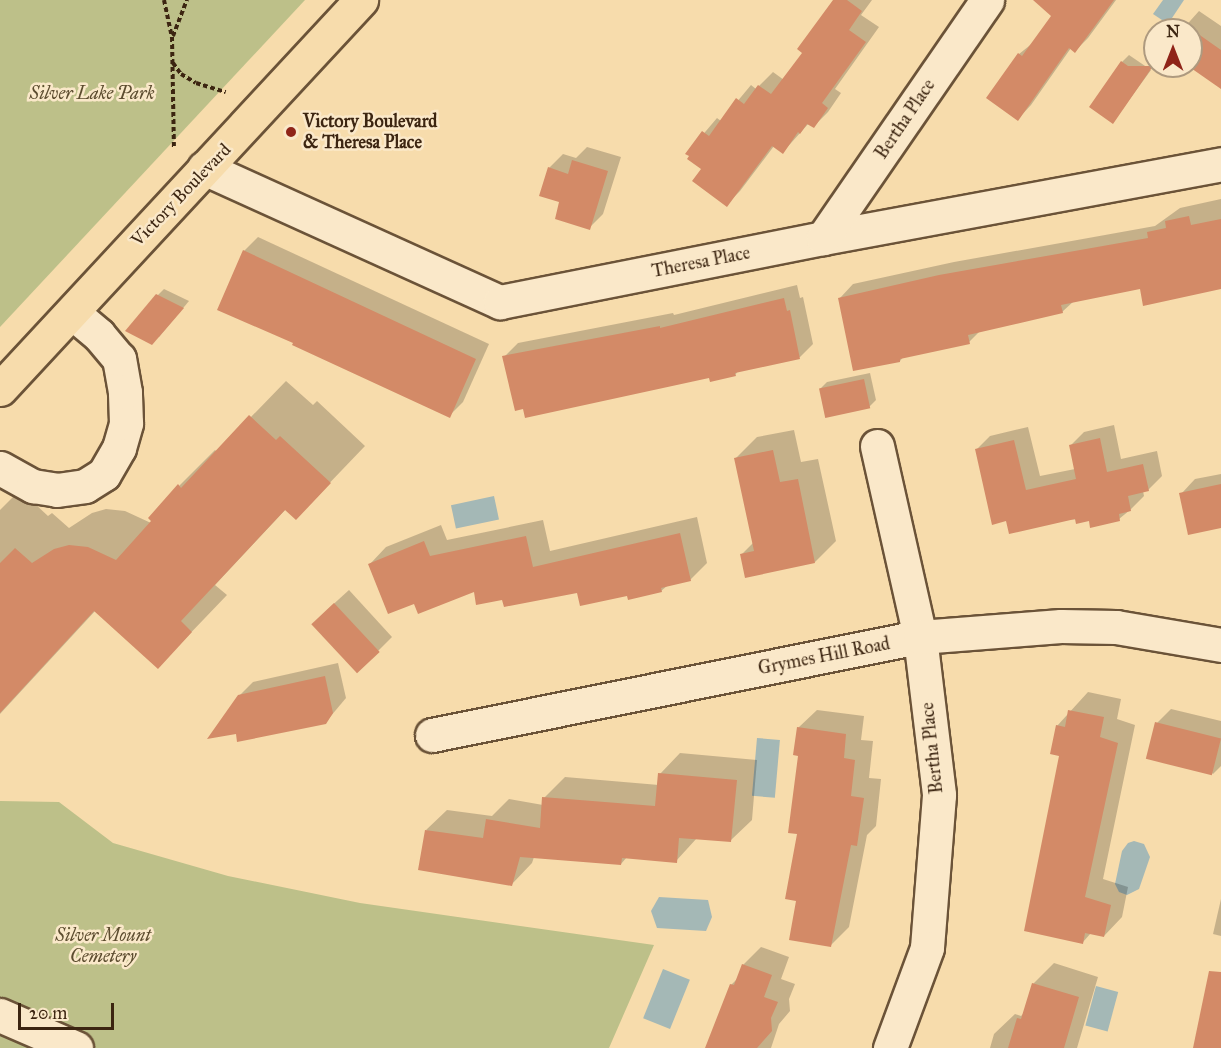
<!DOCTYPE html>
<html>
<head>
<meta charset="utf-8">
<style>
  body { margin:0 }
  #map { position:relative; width:1221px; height:1048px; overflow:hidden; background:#f7dcac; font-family:"IM FELL Great Primer",serif }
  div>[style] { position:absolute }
  .green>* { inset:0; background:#bdc089 }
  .water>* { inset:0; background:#a4b8b6; transform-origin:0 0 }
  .shadow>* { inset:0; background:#0003 }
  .building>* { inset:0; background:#d38a67; transform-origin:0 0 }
  .path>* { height:4px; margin-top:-2px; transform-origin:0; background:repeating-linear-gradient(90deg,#3c2511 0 4.5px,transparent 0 7.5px) }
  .roads { filter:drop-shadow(2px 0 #6b5338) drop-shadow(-2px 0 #6b5338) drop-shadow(0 2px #6b5338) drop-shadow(0 -2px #6b5338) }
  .minor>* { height:33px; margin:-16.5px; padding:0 16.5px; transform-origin:16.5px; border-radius:16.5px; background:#fae8c9 }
  .major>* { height:33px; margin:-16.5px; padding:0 16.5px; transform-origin:16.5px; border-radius:16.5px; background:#f7dcac }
  .dots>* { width:16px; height:16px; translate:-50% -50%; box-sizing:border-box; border:3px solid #fae8c9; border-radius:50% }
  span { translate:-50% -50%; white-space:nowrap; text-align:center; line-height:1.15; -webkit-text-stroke:5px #fae8c9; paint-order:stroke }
  .park-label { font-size:18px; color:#5c4c2f; font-style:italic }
  .street-label { font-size:18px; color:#3c2511 }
  .poi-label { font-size:18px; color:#3c2511; font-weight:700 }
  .left { translate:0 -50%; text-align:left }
  .north { position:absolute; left:1143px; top:18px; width:60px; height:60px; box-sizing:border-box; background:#fae8c9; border:2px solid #ae9a7f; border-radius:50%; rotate:0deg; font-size:16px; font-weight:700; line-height:24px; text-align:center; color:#3c2511 }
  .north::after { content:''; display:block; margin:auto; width:21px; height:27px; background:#8f2418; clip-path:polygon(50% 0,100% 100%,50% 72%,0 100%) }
  .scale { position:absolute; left:18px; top:1003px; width:96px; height:27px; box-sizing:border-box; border:3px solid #3c2511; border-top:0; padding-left:8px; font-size:18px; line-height:21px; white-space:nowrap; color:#3c2511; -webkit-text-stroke:4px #fae8c9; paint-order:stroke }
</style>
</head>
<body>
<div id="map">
  <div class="green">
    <i style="clip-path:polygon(0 0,305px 0,0 327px)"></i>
    <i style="clip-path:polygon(0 801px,59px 802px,113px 843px,228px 876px,360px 903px,654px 945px,609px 1048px,0 1048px)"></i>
  </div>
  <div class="water">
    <i style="clip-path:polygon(1163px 0,1184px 0,1168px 24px,1153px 14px)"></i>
    <i style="left:494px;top:496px;width:24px;height:44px;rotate:78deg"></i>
    <i style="left:757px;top:738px;width:23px;height:58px;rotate:5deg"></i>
    <i style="clip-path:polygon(1134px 841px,1144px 844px,1150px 857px,1139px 889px,1127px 895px,1119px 892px,1115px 884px,1122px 851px,1128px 843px)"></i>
    <i style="clip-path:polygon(659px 897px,708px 900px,712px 917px,706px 931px,657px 928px,651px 911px)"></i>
    <i style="left:663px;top:969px;width:29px;height:53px;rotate:22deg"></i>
    <i style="left:1096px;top:986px;width:23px;height:41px;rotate:15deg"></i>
  </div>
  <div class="shadow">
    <i style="clip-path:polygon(834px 0,872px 0,861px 15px,879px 27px,835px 89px,841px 93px,828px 112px,814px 126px,809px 123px,783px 152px,774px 146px,740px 191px,726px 205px,703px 168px,689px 158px,689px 151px,717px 118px,721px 121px,751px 85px,756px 89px,773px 72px,784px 80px,804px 52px)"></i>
    <i style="clip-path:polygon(1060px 0,1116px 0,1088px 38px,1075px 51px,1071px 48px,1031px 105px,1018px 119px,1019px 54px,1034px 42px,1053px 15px)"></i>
    <i style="clip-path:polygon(1199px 11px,1221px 26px,1221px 87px,1191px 66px,1191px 30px,1182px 30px)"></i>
    <i style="clip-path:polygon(1129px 55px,1151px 70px,1113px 122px,1122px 62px)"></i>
    <i style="clip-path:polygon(587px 147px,621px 157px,603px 214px,589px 228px,549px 168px,563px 154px,576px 158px)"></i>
    <i style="clip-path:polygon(1221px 199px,1221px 278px,1142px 288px,1074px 301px,1062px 312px,981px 330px,969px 342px,904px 356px,900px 361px,840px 298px,853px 284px,954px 262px,1155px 226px,1180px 208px)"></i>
    <i style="clip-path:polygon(258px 237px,489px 344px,463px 402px,449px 416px,244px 251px)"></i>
    <i style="clip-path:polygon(797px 285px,800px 298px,803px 297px,813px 344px,800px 357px,739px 370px,735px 375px,710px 376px,504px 357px,518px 343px,673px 313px,674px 315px)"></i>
    <i style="clip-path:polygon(164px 289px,189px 301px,159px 337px,157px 296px)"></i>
    <i style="clip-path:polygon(870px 373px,876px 400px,869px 407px,820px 389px,827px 382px)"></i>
    <i style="clip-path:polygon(286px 381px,313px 405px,317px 401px,365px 446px,296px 518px,286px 509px,215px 585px,227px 595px,158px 667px,96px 610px,0 714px,0 510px,20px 490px,48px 516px,52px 513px,69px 528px,92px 513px,106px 509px,125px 511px,151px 523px,153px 521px,150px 518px,179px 486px,215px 450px,217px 452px)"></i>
    <i style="clip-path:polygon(1114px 425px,1121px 459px,1157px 451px,1162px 476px,1148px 490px,1143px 491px,1144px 496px,1130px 510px,1119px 519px,1007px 520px,976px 450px,990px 436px,1028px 427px,1040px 476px,1075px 469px,1070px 446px,1084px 432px)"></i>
    <i style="clip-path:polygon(794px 430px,801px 462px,818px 459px,836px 541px,815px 562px,742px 554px,753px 543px,736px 458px,757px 437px)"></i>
    <i style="clip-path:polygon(1221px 474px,1221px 526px,1181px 494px,1195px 479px)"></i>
    <i style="clip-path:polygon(697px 517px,707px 563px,690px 580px,667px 586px,661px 591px,628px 594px,578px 591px,503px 598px,475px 590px,415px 602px,370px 564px,386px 547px,441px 525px,447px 540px,543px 520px,550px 551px)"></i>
    <i style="clip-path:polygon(349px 590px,392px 637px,378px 651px,327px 610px)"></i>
    <i style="clip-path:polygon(338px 663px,346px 698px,325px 723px,239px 696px,253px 682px)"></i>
    <i style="clip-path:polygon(1088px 692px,1121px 699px,1117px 719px,1135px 725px,1103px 879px,1128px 887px,1122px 917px,1104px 936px,1091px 933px,1083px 942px,1057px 726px)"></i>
    <i style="clip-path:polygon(1171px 709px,1221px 721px,1221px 766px,1213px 774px,1157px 723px)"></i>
    <i style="clip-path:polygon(817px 710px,864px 716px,861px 740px,873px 741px,869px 778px,881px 779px,876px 826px,867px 835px,849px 927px,830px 946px,798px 900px,798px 728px)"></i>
    <i style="clip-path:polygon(680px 753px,757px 760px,752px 820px,731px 840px,697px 838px,676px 861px,627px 857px,621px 864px,534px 857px,532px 863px,512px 884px,426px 830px,447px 810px,492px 816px,509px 799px,543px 805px,544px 798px,565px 777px,659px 785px,660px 774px)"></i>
    <i style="clip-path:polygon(1221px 899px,1221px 936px,1213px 934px)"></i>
    <i style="clip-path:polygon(761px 947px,789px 957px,781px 979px,795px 984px,789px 999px,790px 1011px,779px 1024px,771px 1048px,707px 1048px,731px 985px,738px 978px,743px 965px)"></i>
    <i style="clip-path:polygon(1054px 963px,1098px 977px,1077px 1048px,990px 1048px,994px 1034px,1015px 1014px,1021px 1016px,1025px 1012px,1033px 984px)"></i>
  </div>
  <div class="building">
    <i style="clip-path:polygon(833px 0,847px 0,862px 11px,849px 30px,866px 42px,822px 103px,828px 108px,814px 128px,807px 124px,800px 134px,798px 132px,783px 154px,772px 146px,727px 207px,692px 181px,701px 169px,687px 159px,689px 156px,685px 154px,702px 131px,709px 136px,736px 98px,744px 104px,758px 85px,771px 94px,802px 53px,797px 49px)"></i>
    <i style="clip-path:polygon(1033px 0,1114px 0,1075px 53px,1069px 48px,1018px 121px,986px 98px,1018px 53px,1022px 56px,1051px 16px)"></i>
    <i style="clip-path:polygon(1184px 24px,1221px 50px,1221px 89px,1188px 66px,1191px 66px,1191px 30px,1180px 30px)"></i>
    <i style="clip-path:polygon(1121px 61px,1128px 66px,1153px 66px,1113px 124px,1089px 107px)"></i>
    <i style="clip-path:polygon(572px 160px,608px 171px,590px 230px,555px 219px,559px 202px,539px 196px,548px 167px,568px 174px)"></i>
    <i style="clip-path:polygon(1189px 216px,1191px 225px,1221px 219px,1221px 289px,1143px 306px,1140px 289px,1061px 305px,1063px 313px,968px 335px,970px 344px,900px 359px,900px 362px,853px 371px,838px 298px,939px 275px,1148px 238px,1147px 232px,1166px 228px,1165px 221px)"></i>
    <i style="clip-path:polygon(243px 250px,476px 359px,450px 418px,292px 345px,293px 343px,217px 310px)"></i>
    <i style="clip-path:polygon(156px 294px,184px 308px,152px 345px,125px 331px)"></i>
    <i style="clip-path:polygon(784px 298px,787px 311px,790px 310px,800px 359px,735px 373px,736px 376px,710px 382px,709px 378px,525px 418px,523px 409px,515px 411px,502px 356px,660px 326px,660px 328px)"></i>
    <i style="left:864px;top:379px;width:30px;height:46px;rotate:78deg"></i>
    <i style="clip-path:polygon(249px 415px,276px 440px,280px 436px,331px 483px,296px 520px,285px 510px,181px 621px,192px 632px,158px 669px,94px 611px,0 713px,0 563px,15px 548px,32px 563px,54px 549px,69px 545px,88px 547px,116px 560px,151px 521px,148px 518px,178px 484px,181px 488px)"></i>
    <i style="clip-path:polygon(1100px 438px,1107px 472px,1143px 464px,1149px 491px,1128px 496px,1131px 511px,1119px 514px,1120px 521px,1090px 528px,1089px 521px,1076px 524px,1075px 519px,1009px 534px,1006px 521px,992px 525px,975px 449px,1014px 440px,1026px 490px,1076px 479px,1069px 445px)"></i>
    <i style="clip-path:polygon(773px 450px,780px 482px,798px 479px,815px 563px,745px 578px,740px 554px,754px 551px,734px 458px)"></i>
    <i style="clip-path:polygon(1221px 484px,1221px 528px,1188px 535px,1179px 493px)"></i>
    <i style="clip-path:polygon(680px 533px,691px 581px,661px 588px,662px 592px,628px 600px,627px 596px,580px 606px,577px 593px,504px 607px,502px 600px,476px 605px,474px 592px,418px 614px,414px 604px,388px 614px,368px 564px,424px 541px,430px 556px,526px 536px,533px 567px)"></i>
    <i style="left:334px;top:603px;width:67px;height:31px;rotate:47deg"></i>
    <i style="clip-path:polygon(325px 676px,333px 713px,326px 724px,237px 742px,236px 734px,207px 739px,238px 695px)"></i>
    <i style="clip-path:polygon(1068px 710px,1104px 717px,1100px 737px,1118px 743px,1085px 897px,1111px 905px,1104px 937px,1085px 933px,1083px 944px,1024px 931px,1059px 756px,1050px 754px,1056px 725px,1065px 727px)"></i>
    <i style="left:1155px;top:722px;width:68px;height:38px;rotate:14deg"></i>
    <i style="clip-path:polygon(797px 727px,846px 734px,844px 758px,855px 760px,851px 796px,864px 798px,857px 846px,851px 845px,831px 947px,789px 940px,796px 901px,785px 899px,797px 834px,788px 833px,798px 756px,793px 755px)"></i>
    <i style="clip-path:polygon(658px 773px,737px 780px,731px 842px,679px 838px,677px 863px,622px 858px,621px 865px,520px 857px,512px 886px,418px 870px,425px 830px,483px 838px,486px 819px,540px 828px,542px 797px,655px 806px)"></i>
    <i style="clip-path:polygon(742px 964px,772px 975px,764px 997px,778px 1002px,771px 1018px,772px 1031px,757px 1048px,705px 1048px,730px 984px,734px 985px)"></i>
    <i style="clip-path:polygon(1209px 971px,1221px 972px,1221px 1048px,1193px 1048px)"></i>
    <i style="clip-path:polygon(1032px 983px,1079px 997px,1064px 1048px,1008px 1048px,1017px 1018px,1021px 1019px)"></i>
  </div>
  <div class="path">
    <i style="left:164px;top:0;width:38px;rotate:78deg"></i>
    <i style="left:172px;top:37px;width:110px;rotate:89deg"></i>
    <i style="left:173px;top:36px;width:39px;rotate:-69deg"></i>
    <i style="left:173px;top:63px;width:14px;rotate:54deg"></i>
    <i style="left:181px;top:74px;width:17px;rotate:31deg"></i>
    <i style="left:196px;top:83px;width:31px;rotate:17deg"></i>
  </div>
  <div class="roads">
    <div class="minor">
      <i style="left:204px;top:168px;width:325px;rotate:24.4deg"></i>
      <i style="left:500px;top:302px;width:329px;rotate:-11.2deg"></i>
      <i style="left:823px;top:238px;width:405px;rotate:-10.5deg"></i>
      <i style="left:823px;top:238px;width:289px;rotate:-55.4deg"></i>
      <i style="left:877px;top:446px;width:196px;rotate:77.3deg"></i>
      <i style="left:920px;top:637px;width:159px;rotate:83.1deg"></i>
      <i style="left:939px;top:795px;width:153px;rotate:94.5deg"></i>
      <i style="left:927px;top:948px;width:107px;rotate:110.3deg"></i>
      <i style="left:0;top:468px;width:38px;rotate:29deg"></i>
      <i style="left:33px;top:486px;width:24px;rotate:9deg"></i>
      <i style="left:57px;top:490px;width:28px;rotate:-8deg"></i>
      <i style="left:85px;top:486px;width:22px;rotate:-32deg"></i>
      <i style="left:104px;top:474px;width:30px;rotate:-60deg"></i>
      <i style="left:119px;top:448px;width:26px;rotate:-74deg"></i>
      <i style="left:126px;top:423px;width:31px;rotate:-92deg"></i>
      <i style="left:125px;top:392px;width:34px;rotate:-100deg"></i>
      <i style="left:119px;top:359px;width:31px;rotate:-130deg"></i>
      <i style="left:99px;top:335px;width:35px;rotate:-140deg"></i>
      <i style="left:432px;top:735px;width:498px;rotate:-11.4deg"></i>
      <i style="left:920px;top:637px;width:141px;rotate:-4.5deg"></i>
      <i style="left:1061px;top:626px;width:55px;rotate:1deg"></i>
      <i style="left:1116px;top:627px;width:107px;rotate:9.7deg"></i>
      <i style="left:0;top:1015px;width:83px;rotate:23.5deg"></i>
    </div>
    <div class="major">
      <i style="left:0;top:389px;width:531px;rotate:-47.14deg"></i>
    </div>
  </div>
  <div class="dots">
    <i style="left:291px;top:132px;background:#8f2418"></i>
  </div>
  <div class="park-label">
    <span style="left:92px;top:93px">Silver Lake Park</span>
    <span style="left:103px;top:946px">Silver Mount<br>Cemetery</span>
  </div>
  <div class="street-label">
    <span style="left:905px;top:119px;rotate:-56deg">Bertha Place</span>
    <span style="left:181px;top:195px;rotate:-46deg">Victory Boulevard</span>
    <span style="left:701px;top:262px;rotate:-11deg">Theresa Place</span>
    <span style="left:824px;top:656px;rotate:-11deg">Grymes Hill Road</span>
    <span style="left:932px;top:748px;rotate:-96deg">Bertha Place</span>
  </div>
  <div class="poi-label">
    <span class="left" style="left:303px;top:132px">Victory Boulevard<br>&amp; Theresa Place</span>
  </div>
  <div class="north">N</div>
  <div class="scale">20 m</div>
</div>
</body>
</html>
